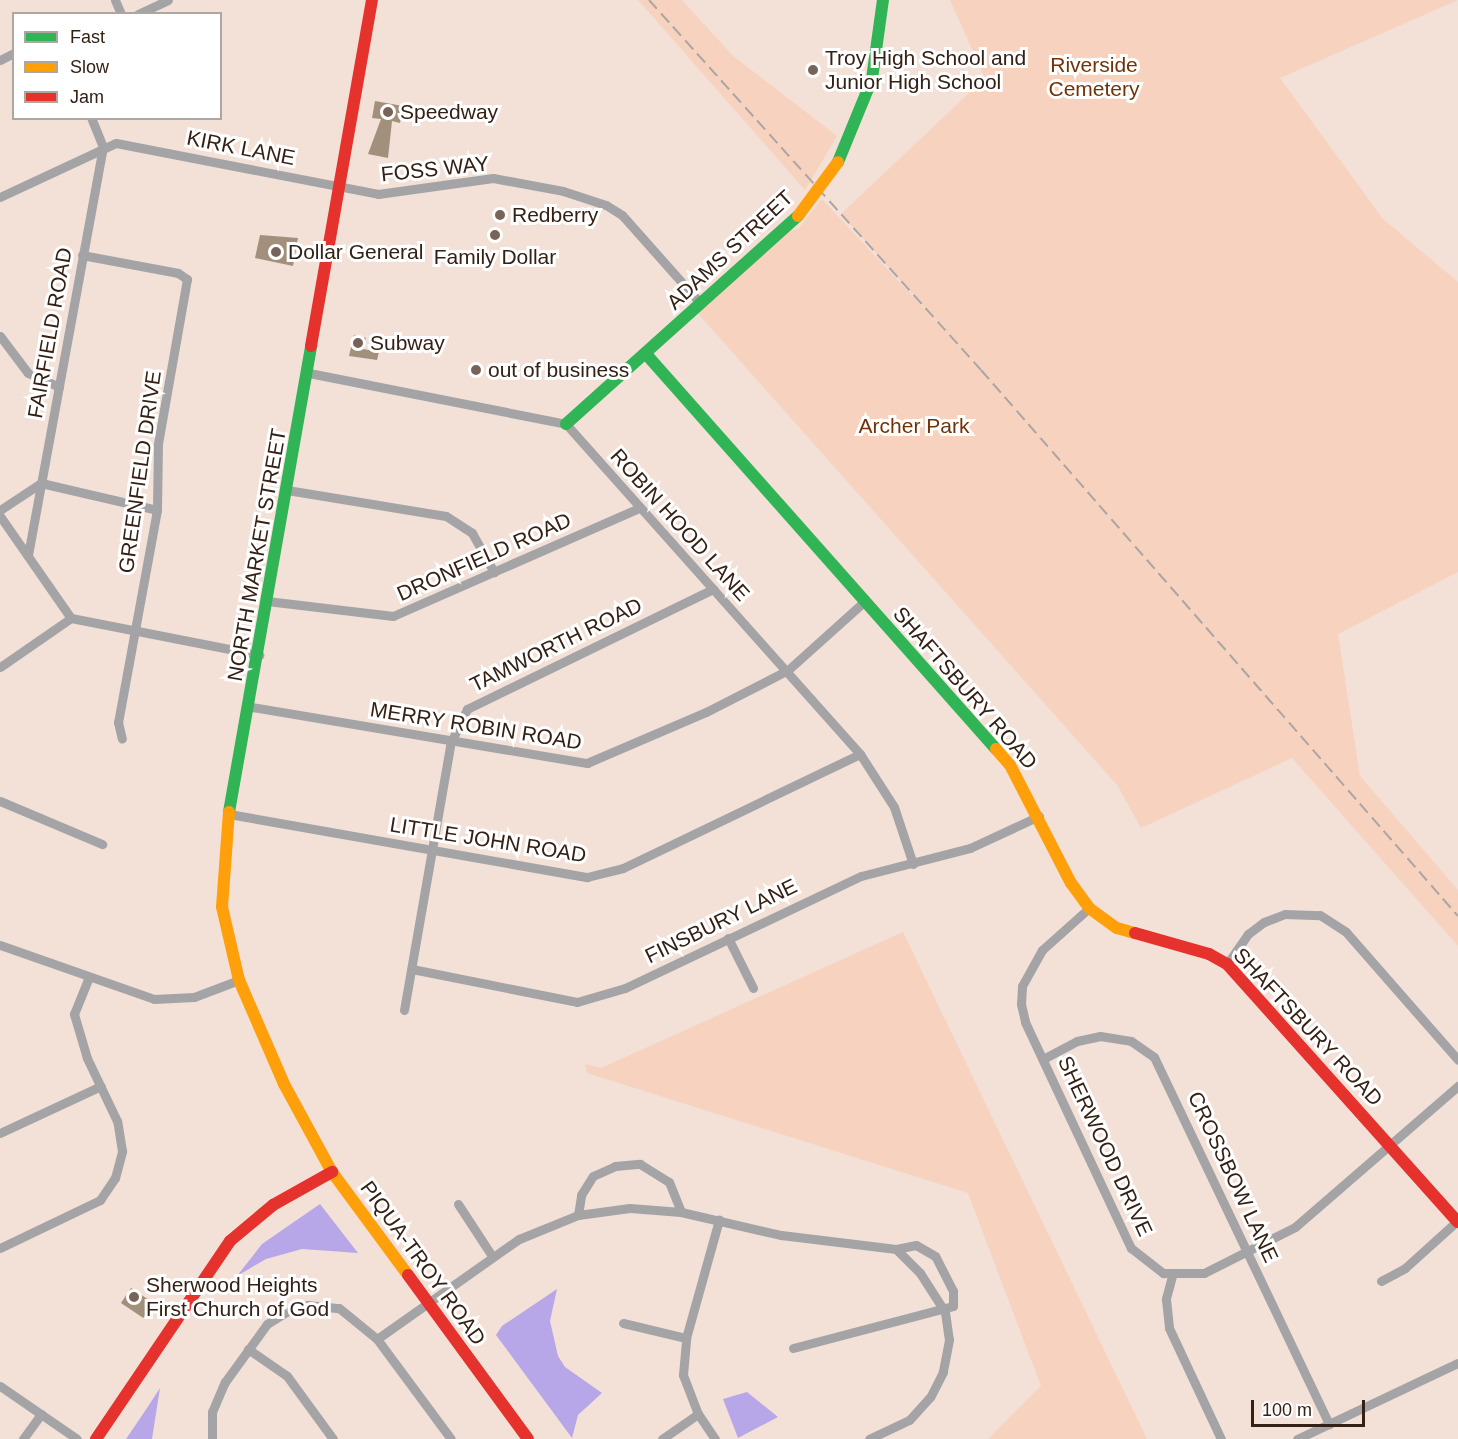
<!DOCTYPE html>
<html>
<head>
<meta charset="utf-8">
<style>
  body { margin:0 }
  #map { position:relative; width:1458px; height:1439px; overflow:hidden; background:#f3e0d7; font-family:Helvetica,sans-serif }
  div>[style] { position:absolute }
  .green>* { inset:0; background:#f6d2bf }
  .water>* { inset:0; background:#b8a7e8 }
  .building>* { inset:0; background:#a3907c; transform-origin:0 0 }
  .street>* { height:9px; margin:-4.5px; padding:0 4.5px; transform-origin:4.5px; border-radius:4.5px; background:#a4a4a6 }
  .fast>* { height:12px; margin:-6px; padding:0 6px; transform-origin:6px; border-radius:6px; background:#30b455 }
  .slow>* { height:12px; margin:-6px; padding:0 6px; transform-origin:6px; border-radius:6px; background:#ff9f0a }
  .jam>* { height:12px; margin:-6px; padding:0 6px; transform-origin:6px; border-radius:6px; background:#e5322d }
  .rail>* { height:2px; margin-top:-1px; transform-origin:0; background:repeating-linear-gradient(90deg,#aca5a3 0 12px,transparent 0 18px) }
  .slow-bridge>* { height:12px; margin:-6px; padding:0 6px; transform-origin:6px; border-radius:6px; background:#ff9f0a }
  .dots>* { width:16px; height:16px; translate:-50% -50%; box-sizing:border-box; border:3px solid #fff; border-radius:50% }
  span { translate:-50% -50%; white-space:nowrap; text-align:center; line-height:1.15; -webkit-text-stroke:6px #fff; paint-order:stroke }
  .poi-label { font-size:21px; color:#342014 }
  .left { translate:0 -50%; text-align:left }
  .park-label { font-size:21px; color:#713307 }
  .street-label { font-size:21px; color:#342014 }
  .legend { position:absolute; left:12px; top:12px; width:210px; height:108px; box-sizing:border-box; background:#fff; border:2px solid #aea6a1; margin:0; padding:8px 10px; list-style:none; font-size:18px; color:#342014 }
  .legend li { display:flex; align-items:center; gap:12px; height:30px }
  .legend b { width:30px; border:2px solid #aea6a1 }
  .scale { position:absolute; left:1251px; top:1400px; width:114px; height:27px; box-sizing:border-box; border:3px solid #342014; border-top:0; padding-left:8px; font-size:18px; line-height:21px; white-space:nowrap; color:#342014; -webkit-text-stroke:4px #fff; paint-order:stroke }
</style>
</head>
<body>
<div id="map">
  <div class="green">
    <i style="clip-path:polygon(638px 0,682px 0,733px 56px,837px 136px,805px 190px)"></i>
    <i style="clip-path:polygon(950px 0,1458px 0,1280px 78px,1383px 219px,1458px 282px,1458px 572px,1338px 634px,1360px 776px,1458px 890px,1458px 946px,1292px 758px,1141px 828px,1118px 786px,695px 310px,782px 232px,798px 229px,822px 199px,950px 336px,841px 214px,985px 78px)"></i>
    <i style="clip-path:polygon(903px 932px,1147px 1439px,988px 1439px,1041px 1386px,968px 1193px,587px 1073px,585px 1064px,601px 1068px)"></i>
  </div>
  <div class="water">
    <i style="clip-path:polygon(320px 1204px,358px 1253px,302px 1249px,266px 1259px,237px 1276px,262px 1244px)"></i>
    <i style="clip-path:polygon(557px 1289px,550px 1321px,558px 1356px,565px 1367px,602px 1393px,578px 1415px,572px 1438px,496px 1335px,502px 1326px)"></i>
    <i style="clip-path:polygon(160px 1388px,152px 1439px,126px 1439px,145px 1411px)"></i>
    <i style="clip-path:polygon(747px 1392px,778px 1417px,738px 1438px,723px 1399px)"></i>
  </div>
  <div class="building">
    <i style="clip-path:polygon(375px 101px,403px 106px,400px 123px,392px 121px,388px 158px,368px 154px,381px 119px,372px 118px)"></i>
    <i style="clip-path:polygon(260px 235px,298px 238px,293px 266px,255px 258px)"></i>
    <i style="clip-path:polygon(354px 335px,366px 338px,363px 349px,379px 352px,377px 360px,349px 356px)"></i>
    <i style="left:131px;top:1288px;width:27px;height:18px;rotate:34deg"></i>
  </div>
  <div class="street">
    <i style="left:115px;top:0;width:15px;rotate:67deg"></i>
    <i style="left:138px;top:14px;width:33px;rotate:-25deg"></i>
    <i style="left:0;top:60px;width:16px;rotate:-27deg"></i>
    <i style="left:0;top:197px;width:128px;rotate:-25deg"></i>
    <i style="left:116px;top:143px;width:267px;rotate:11deg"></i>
    <i style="left:378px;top:194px;width:116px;rotate:-7.9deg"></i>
    <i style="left:493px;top:178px;width:71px;rotate:10.5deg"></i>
    <i style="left:563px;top:191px;width:45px;rotate:18deg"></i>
    <i style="left:606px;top:205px;width:19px;rotate:32deg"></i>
    <i style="left:622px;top:215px;width:119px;rotate:48.4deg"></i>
    <i style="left:82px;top:255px;width:98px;rotate:10.6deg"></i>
    <i style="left:178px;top:273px;width:11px;rotate:34deg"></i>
    <i style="left:187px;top:279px;width:168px;rotate:100deg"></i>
    <i style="left:158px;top:444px;width:66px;rotate:90.9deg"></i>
    <i style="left:157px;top:510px;width:216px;rotate:100.4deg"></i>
    <i style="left:118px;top:722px;width:17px;rotate:77deg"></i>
    <i style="left:0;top:336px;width:46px;rotate:52.9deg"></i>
    <i style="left:28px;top:373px;width:34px;rotate:24deg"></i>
    <i style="left:309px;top:373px;width:262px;rotate:11.2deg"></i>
    <i style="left:566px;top:424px;width:442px;rotate:48.3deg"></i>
    <i style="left:860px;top:754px;width:63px;rotate:57.3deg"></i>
    <i style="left:894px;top:807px;width:60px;rotate:71.6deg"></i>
    <i style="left:287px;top:490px;width:161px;rotate:9.3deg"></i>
    <i style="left:446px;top:516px;width:31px;rotate:33deg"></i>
    <i style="left:472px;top:533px;width:45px;rotate:60.6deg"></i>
    <i style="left:0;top:510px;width:49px;rotate:-33.4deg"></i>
    <i style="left:41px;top:483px;width:119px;rotate:13.1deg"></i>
    <i style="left:0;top:516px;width:124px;rotate:55.2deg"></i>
    <i style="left:28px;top:555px;width:415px;rotate:-79.6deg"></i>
    <i style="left:103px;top:147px;width:31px;rotate:-112deg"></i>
    <i style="left:267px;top:601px;width:127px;rotate:6.8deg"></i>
    <i style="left:393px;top:616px;width:269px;rotate:-23.7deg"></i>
    <i style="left:0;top:667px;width:86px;rotate:-34.6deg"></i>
    <i style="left:71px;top:618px;width:192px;rotate:11.1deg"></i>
    <i style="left:252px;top:707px;width:340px;rotate:9.5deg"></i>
    <i style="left:587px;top:763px;width:129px;rotate:-23.2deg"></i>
    <i style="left:706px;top:712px;width:92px;rotate:-27.1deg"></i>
    <i style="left:788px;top:670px;width:103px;rotate:-41.9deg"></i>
    <i style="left:0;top:801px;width:111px;rotate:22.9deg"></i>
    <i style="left:229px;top:814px;width:364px;rotate:10deg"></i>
    <i style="left:587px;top:877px;width:37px;rotate:-14deg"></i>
    <i style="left:623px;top:868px;width:263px;rotate:-25.7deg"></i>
    <i style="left:1089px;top:908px;width:63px;rotate:138.2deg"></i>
    <i style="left:1042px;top:950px;width:41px;rotate:119.1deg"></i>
    <i style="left:1022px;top:986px;width:18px;rotate:93deg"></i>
    <i style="left:1021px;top:1004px;width:18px;rotate:77deg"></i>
    <i style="left:1025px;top:1022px;width:250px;rotate:64.9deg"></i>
    <i style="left:1131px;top:1248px;width:41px;rotate:38deg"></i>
    <i style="left:1163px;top:1273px;width:41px"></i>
    <i style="left:1204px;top:1273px;width:102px;rotate:-26.8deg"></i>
    <i style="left:1295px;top:1227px;width:216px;rotate:-40.9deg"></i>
    <i style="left:728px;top:938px;width:56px;rotate:63.4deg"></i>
    <i style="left:0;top:945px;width:163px;rotate:19.3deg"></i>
    <i style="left:154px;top:999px;width:40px;rotate:-2.9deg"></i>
    <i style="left:194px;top:997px;width:48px;rotate:-20.7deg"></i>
    <i style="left:1227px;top:964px;width:37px;rotate:-55deg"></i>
    <i style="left:1248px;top:934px;width:20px;rotate:-37deg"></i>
    <i style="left:1264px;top:922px;width:22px;rotate:-21deg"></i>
    <i style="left:1285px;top:914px;width:35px;rotate:2deg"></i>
    <i style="left:1320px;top:915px;width:31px;rotate:33deg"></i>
    <i style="left:1346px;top:932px;width:170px;rotate:48.8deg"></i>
    <i style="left:412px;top:969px;width:168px;rotate:11.3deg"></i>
    <i style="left:577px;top:1002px;width:50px;rotate:-16.3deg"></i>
    <i style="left:625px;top:988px;width:261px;rotate:-25.4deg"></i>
    <i style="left:861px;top:876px;width:113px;rotate:-14.4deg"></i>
    <i style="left:970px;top:848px;width:76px;rotate:-24.9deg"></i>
    <i style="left:404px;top:1010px;width:272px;rotate:-80.1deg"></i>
    <i style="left:451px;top:742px;width:37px;rotate:-64deg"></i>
    <i style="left:467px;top:709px;width:274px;rotate:-26deg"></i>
    <i style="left:1043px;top:1059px;width:38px;rotate:-28deg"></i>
    <i style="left:1077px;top:1041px;width:24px;rotate:-12deg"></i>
    <i style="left:1100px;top:1036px;width:31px;rotate:9deg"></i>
    <i style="left:1131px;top:1041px;width:28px;rotate:35deg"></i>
    <i style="left:1154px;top:1057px;width:407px;rotate:64.5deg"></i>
    <i style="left:0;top:1133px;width:111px;rotate:-25deg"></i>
    <i style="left:458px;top:1204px;width:62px;rotate:56.8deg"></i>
    <i style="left:578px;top:1215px;width:20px;rotate:-81deg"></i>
    <i style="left:581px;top:1195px;width:22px;rotate:-58deg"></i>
    <i style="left:593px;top:1176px;width:24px;rotate:-24deg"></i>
    <i style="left:615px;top:1166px;width:25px;rotate:-5deg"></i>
    <i style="left:640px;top:1164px;width:34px;rotate:32deg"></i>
    <i style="left:669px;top:1182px;width:32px;rotate:68deg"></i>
    <i style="left:0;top:1248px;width:111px;rotate:-25.6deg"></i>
    <i style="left:100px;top:1200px;width:27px;rotate:-56deg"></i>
    <i style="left:115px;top:1178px;width:28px;rotate:-75deg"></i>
    <i style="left:122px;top:1151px;width:30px;rotate:-99deg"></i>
    <i style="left:117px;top:1121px;width:70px;rotate:-115.5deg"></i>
    <i style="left:87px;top:1058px;width:46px;rotate:-106.5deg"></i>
    <i style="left:74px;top:1014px;width:38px;rotate:-68deg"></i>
    <i style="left:1172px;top:1276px;width:24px;rotate:105deg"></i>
    <i style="left:1166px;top:1299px;width:29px;rotate:84deg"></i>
    <i style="left:1169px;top:1328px;width:123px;rotate:64.9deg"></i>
    <i style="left:1381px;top:1281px;width:27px;rotate:-28deg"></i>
    <i style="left:1405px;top:1268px;width:70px;rotate:-42.1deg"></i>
    <i style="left:623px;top:1323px;width:65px;rotate:13.4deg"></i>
    <i style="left:377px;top:1339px;width:124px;rotate:53.5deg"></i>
    <i style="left:793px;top:1348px;width:165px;rotate:-14.7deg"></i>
    <i style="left:953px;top:1306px;width:15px;rotate:-90deg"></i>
    <i style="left:953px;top:1291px;width:39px;rotate:-117deg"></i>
    <i style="left:935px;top:1256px;width:22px;rotate:-150deg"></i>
    <i style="left:916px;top:1245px;width:20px;rotate:169deg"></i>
    <i style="left:248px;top:1349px;width:47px;rotate:34.7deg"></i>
    <i style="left:287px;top:1376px;width:78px;rotate:53.9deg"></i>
    <i style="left:0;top:1386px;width:93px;rotate:34.5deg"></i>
    <i style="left:23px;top:1439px;width:31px;rotate:-54deg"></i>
    <i style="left:212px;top:1439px;width:27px;rotate:-90deg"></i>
    <i style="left:212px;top:1412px;width:33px;rotate:-67deg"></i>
    <i style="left:225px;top:1382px;width:72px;rotate:-54.1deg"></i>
    <i style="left:267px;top:1324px;width:22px;rotate:-32deg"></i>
    <i style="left:286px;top:1312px;width:23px;rotate:-18deg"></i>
    <i style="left:308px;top:1305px;width:31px;rotate:6deg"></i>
    <i style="left:339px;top:1308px;width:49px;rotate:39.2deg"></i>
    <i style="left:377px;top:1339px;width:174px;rotate:-35.2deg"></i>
    <i style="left:519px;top:1239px;width:64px;rotate:-22.1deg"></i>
    <i style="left:578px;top:1215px;width:52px;rotate:-7.7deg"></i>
    <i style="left:630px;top:1208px;width:51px;rotate:4.5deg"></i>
    <i style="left:681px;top:1212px;width:103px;rotate:13deg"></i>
    <i style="left:781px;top:1235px;width:116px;rotate:6.9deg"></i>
    <i style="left:896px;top:1249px;width:34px;rotate:45deg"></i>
    <i style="left:920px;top:1273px;width:46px;rotate:57.3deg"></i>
    <i style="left:945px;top:1312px;width:28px;rotate:82deg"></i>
    <i style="left:949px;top:1340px;width:33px;rotate:101deg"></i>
    <i style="left:943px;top:1372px;width:28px;rotate:117deg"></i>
    <i style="left:930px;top:1397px;width:31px;rotate:132deg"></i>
    <i style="left:909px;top:1420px;width:44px;rotate:154.6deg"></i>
    <i style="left:662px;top:1439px;width:44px;rotate:-34.8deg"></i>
    <i style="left:715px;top:1439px;width:30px;rotate:-124deg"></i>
    <i style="left:698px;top:1414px;width:42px;rotate:-111deg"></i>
    <i style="left:683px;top:1375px;width:37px;rotate:-85deg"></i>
    <i style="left:686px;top:1338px;width:123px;rotate:-74.4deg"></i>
    <i style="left:1297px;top:1439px;width:178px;rotate:-25.3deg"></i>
  </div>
  <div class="fast">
    <i style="left:838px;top:162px;width:90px;rotate:-67.7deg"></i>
    <i style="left:872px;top:79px;width:80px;rotate:-82.1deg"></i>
    <i style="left:646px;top:354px;width:528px;rotate:48.46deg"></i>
    <i style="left:566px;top:424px;width:312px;rotate:-41.9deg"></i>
    <i style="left:229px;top:812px;width:473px;rotate:-80deg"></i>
  </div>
  <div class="slow">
    <i style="left:996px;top:749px;width:21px;rotate:49deg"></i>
    <i style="left:1010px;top:765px;width:133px;rotate:62.7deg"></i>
    <i style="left:1071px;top:883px;width:31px;rotate:54deg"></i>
    <i style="left:1089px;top:908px;width:34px;rotate:36deg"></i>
    <i style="left:1117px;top:928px;width:19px;rotate:16deg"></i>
    <i style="left:229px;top:812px;width:95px;rotate:94.2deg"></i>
    <i style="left:222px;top:907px;width:75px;rotate:76.9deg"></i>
    <i style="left:239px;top:980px;width:113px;rotate:66.6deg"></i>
    <i style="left:284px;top:1084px;width:100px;rotate:61.4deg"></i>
    <i style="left:332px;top:1172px;width:128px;rotate:53.6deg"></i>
  </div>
  <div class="jam">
    <i style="left:311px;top:346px;width:351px;rotate:-80deg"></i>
    <i style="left:1135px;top:933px;width:77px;rotate:15.8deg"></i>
    <i style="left:1209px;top:954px;width:21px;rotate:29deg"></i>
    <i style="left:1227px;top:964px;width:346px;rotate:48.2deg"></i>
    <i style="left:408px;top:1275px;width:203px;rotate:53.8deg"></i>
    <i style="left:96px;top:1439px;width:239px;rotate:-55.9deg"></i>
    <i style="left:230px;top:1241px;width:56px;rotate:-39.9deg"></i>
    <i style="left:273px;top:1205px;width:68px;rotate:-29.2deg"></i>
  </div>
  <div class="rail">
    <i style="left:649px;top:0;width:497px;rotate:48.1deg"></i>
    <i style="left:981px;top:370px;width:725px;rotate:48.86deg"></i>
  </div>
  <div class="slow-bridge">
    <i style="left:798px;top:216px;width:67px;rotate:-53.5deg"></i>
  </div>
  <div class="dots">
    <i style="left:813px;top:70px;background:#776358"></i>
    <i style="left:388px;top:112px;background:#776358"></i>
    <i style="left:500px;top:215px;background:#776358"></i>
    <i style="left:495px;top:235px;background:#776358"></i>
    <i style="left:276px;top:252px;background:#776358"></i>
    <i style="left:358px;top:343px;background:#776358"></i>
    <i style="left:476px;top:370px;background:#776358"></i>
    <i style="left:134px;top:1297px;background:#776358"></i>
  </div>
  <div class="poi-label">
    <span class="left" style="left:825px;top:70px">Troy High School and<br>Junior High School</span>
    <span class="left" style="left:400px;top:112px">Speedway</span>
    <span class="left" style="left:512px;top:215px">Redberry</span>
    <span class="left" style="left:288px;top:252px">Dollar General</span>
    <span style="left:495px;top:257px">Family Dollar</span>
    <span class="left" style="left:370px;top:343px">Subway</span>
    <span class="left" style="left:488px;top:370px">out of business</span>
    <span class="left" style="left:146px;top:1297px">Sherwood Heights<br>First Church of God</span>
  </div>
  <div class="park-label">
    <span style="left:1094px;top:77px">Riverside<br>Cemetery</span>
    <span style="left:914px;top:426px">Archer Park</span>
  </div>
  <div class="street-label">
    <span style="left:241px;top:148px;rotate:11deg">KIRK LANE</span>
    <span style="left:435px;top:169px;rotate:-6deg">FOSS WAY</span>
    <span style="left:730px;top:250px;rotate:-43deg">ADAMS STREET</span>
    <span style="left:50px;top:333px;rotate:-80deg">FAIRFIELD ROAD</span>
    <span style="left:140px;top:472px;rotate:-82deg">GREENFIELD DRIVE</span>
    <span style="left:680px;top:525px;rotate:48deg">ROBIN HOOD LANE</span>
    <span style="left:257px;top:555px;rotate:-80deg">NORTH MARKET STREET</span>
    <span style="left:484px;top:557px;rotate:-24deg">DRONFIELD ROAD</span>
    <span style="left:556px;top:645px;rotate:-26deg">TAMWORTH ROAD</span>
    <span style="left:965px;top:688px;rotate:49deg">SHAFTSBURY ROAD</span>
    <span style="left:476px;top:726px;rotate:9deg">MERRY ROBIN ROAD</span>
    <span style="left:488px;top:840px;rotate:9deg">LITTLE JOHN ROAD</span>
    <span style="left:721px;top:921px;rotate:-26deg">FINSBURY LANE</span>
    <span style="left:1308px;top:1027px;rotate:47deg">SHAFTSBURY ROAD</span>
    <span style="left:1105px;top:1146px;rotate:65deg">SHERWOOD DRIVE</span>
    <span style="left:1233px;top:1177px;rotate:65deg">CROSSBOW LANE</span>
    <span style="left:423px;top:1263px;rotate:54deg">PIQUA-TROY ROAD</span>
  </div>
  <ul class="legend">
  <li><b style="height:8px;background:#30b455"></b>Fast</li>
  <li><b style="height:8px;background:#ff9f0a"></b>Slow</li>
  <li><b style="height:8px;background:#e5322d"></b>Jam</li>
  </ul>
  <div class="scale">100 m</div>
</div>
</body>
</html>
